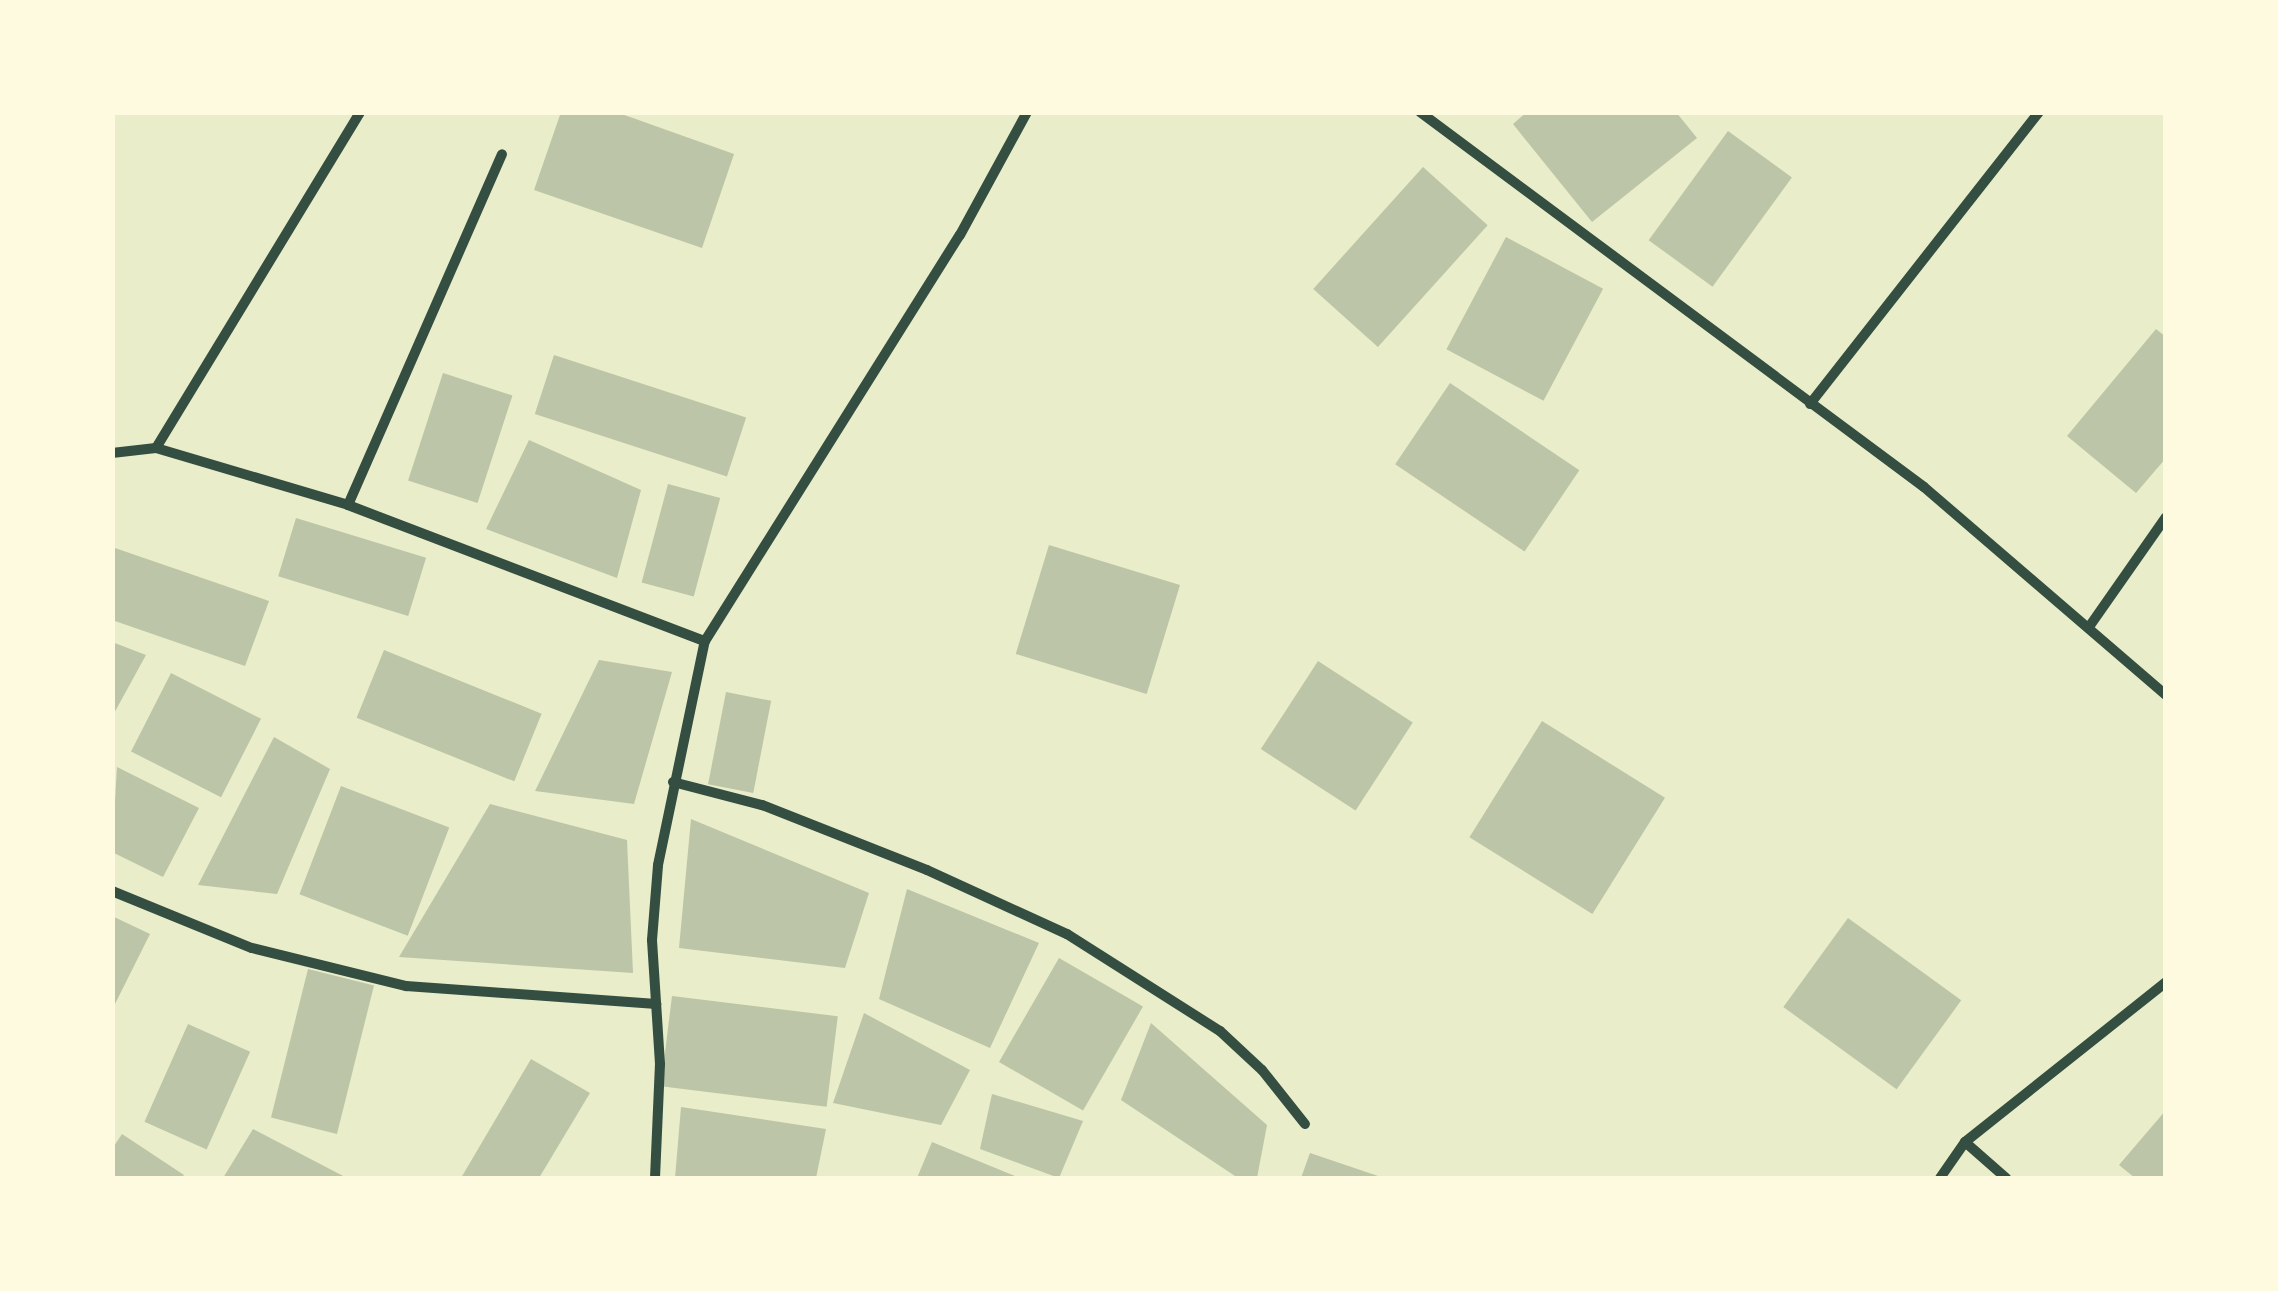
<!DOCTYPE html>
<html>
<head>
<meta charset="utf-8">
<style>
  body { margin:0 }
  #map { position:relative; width:2278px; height:1291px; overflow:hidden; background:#e9edc9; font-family:Ubuntu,sans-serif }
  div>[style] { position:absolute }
  .building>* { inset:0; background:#bcc5a7; transform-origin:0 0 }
  .minor>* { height:10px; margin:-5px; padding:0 5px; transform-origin:5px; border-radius:5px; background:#344e41 }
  span { translate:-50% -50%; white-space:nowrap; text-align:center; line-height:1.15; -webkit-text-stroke:10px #fefae0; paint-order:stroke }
  .frame { position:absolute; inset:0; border:115px solid #fefae0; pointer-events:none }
</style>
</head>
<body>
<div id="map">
  <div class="building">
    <i style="clip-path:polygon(561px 112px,616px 112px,734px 154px,702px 248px,534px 190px)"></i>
    <i style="clip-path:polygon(1527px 112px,1676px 112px,1697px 138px,1592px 222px,1513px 124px)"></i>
    <i style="left:1728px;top:131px;width:79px;height:135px;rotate:36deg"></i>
    <i style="left:1423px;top:167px;width:87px;height:164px;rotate:42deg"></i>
    <i style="left:1506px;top:237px;width:110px;height:127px;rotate:28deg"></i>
    <i style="clip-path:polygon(2156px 329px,2166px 337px,2166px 458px,2136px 493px,2067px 436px)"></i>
    <i style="left:554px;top:355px;width:202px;height:62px;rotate:18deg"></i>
    <i style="left:443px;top:373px;width:73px;height:113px;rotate:18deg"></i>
    <i style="left:1450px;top:383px;width:156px;height:98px;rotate:34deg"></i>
    <i style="clip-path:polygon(529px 440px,641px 490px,617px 578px,486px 529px)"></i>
    <i style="left:668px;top:484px;width:54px;height:102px;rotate:15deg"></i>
    <i style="left:296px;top:518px;width:136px;height:61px;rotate:17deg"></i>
    <i style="left:1049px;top:545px;width:137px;height:114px;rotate:17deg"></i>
    <i style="clip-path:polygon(112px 547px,269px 601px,245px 666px,112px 620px)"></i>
    <i style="clip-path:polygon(112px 642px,146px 655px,112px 717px)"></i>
    <i style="left:384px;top:650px;width:170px;height:73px;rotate:22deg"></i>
    <i style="clip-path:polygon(599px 660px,672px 672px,634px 804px,535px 791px)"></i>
    <i style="left:1318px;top:661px;width:113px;height:105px;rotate:33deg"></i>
    <i style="left:171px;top:673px;width:101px;height:88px;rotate:27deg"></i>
    <i style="left:726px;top:692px;width:46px;height:94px;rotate:11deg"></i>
    <i style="left:1542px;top:721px;width:145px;height:137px;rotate:32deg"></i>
    <i style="clip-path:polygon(274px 737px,330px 769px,277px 894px,198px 885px)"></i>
    <i style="clip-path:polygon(117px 767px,199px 808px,163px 877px,112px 852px)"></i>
    <i style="left:341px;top:786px;width:116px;height:116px;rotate:21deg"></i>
    <i style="clip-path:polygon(490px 804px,627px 840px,633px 973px,399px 957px)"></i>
    <i style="clip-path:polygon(691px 819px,869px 893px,845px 968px,679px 948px)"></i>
    <i style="clip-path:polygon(907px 889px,1039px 943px,990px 1048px,879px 999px)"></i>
    <i style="clip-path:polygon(112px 916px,150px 934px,112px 1010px)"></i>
    <i style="left:1848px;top:918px;width:140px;height:110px;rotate:36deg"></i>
    <i style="left:1059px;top:958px;width:97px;height:120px;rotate:30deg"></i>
    <i style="left:308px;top:969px;width:68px;height:153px;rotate:14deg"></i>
    <i style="left:672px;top:996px;width:167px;height:91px;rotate:7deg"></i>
    <i style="clip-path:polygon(864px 1013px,970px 1070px,941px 1125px,833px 1103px)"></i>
    <i style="clip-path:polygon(1151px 1023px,1267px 1125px,1257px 1178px,1238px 1178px,1121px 1100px)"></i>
    <i style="left:188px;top:1024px;width:68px;height:107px;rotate:24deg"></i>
    <i style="clip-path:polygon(531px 1059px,590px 1093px,539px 1178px,461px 1178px)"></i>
    <i style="clip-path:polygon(992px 1094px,1083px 1121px,1059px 1178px,980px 1149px)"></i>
    <i style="clip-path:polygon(681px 1107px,826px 1129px,816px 1178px,675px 1178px)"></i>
    <i style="clip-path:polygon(2166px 1110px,2166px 1178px,2135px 1178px,2119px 1165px)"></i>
    <i style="clip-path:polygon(253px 1129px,347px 1178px,223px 1178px)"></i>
    <i style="clip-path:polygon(122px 1134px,184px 1175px,181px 1178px,112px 1178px,112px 1149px)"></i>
    <i style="clip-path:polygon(932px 1142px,1020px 1178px,917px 1178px)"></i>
    <i style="clip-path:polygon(1310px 1153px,1384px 1178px,1301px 1178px)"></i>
  </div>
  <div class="minor">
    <i style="left:1420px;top:112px;width:628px;rotate:36.65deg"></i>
    <i style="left:1924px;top:487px;width:319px;rotate:40.7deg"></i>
    <i style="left:1810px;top:404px;width:371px;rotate:-51.9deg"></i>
    <i style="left:156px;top:448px;width:393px;rotate:-58.7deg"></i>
    <i style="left:112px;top:453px;width:44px;rotate:-6.5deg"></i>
    <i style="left:156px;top:448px;width:200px;rotate:16.5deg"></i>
    <i style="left:348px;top:505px;width:382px;rotate:20.9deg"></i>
    <i style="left:348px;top:505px;width:383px;rotate:-66.3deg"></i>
    <i style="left:2089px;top:627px;width:134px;rotate:-55deg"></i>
    <i style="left:673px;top:782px;width:92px;rotate:14.5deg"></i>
    <i style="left:762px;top:805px;width:177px;rotate:21.5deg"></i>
    <i style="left:927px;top:870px;width:154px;rotate:24.6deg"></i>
    <i style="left:1067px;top:934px;width:181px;rotate:32.4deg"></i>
    <i style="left:1220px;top:1031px;width:57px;rotate:42.9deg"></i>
    <i style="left:1262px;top:1070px;width:69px;rotate:51.5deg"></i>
    <i style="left:112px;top:891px;width:151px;rotate:22.2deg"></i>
    <i style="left:252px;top:948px;width:159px;rotate:13.9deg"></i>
    <i style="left:406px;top:986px;width:251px;rotate:4.1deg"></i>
    <i style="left:1965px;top:1142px;width:55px;rotate:41.3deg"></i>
    <i style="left:655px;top:1178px;width:114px;rotate:-87.5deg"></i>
    <i style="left:660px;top:1064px;width:124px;rotate:-93.7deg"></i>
    <i style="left:652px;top:940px;width:75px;rotate:-85.4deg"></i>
    <i style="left:658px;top:865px;width:229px;rotate:-78.2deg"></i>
    <i style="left:705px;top:641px;width:479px;rotate:-57.9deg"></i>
    <i style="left:960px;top:235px;width:140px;rotate:-61.4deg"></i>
    <i style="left:1940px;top:1178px;width:44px;rotate:-55.2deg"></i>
    <i style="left:1965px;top:1142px;width:257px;rotate:-38.5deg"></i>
  </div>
  <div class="frame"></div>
</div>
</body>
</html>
